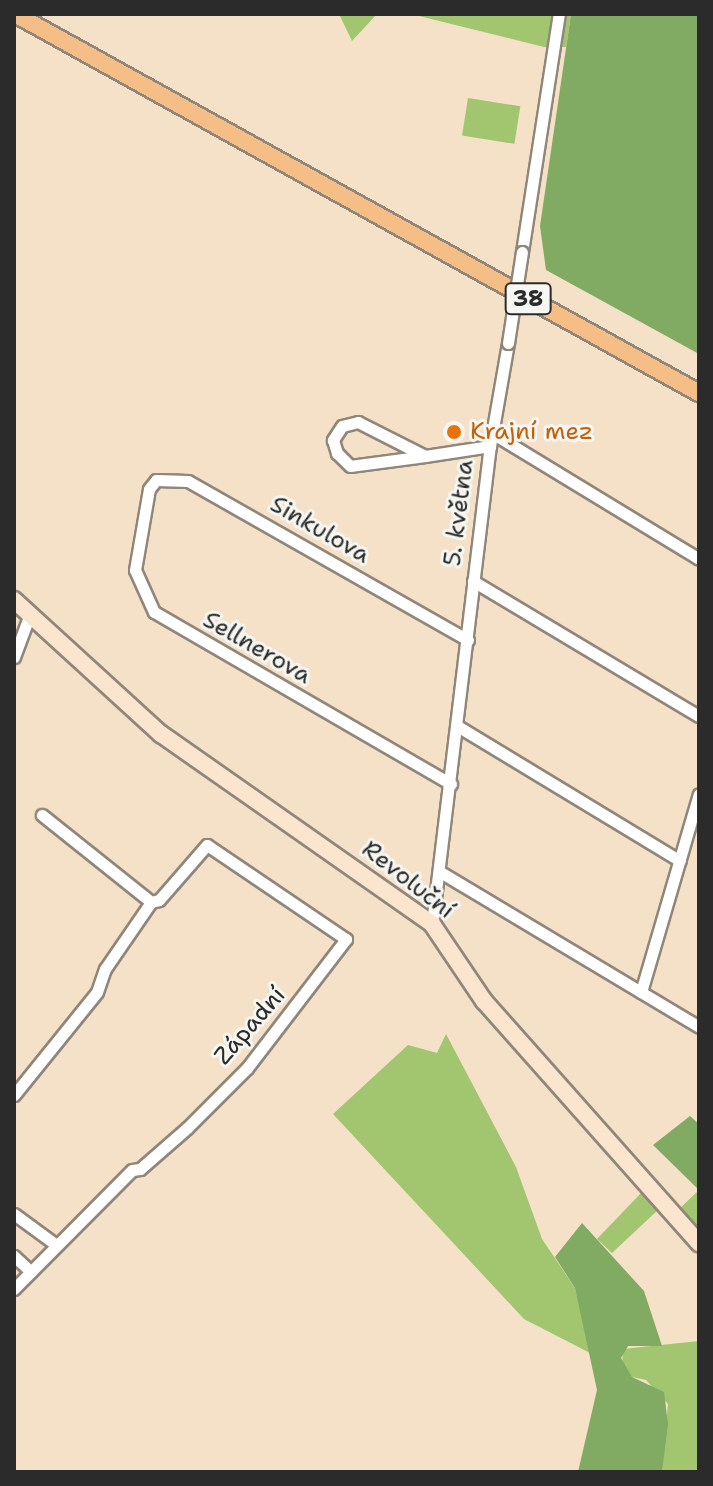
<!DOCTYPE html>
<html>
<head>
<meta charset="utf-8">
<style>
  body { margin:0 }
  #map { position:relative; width:713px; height:1486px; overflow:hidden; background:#f4e1c8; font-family:"Shantell Sans",sans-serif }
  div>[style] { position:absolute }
  .green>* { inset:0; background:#a2c56f; transform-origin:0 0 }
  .forest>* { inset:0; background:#81aa62 }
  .roads { filter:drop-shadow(2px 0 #90867a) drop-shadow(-2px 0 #90867a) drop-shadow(0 2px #90867a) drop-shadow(0 -2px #90867a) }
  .minor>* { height:11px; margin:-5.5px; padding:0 5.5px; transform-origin:5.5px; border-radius:5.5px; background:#fff }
  .secondary>* { height:16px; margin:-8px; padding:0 8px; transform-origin:8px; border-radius:8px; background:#fbe5cf }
  .primary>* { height:16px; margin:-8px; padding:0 8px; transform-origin:8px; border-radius:8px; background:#f6be87 }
  .bridges { filter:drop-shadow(2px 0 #90867a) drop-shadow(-2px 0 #90867a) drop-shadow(0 2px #90867a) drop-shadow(0 -2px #90867a) }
  .minor-bridge>* { height:11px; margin:-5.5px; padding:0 5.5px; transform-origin:5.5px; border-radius:5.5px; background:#fff }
  .dots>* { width:22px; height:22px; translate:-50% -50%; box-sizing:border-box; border:4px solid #f6f6f2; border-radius:50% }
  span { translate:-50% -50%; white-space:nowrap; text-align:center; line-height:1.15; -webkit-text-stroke:6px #f6f6f2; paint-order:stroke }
  .shield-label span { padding:2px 6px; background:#f6f6f2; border:2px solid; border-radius:6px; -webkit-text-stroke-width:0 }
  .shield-label { font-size:22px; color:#2b2b2b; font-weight:700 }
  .food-label { font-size:24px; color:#c56008 }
  .left { translate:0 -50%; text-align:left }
  .street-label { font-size:24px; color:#2b2b2b }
  .frame { position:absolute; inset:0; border:16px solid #2b2b2b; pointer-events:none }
</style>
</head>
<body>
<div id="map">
  <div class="green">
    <i style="clip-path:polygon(339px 14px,377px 14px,352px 41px)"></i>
    <i style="clip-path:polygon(411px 14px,571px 14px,566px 47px,544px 47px)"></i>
    <i style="left:468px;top:98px;width:53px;height:38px;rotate:9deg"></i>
    <i style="clip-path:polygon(446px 1034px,516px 1167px,542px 1239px,575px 1288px,592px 1354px,524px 1319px,333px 1114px,408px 1045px,437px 1053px)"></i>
    <i style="clip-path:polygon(699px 1190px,699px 1237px,676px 1212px)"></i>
    <i style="clip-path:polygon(643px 1191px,659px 1209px,612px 1253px,597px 1239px)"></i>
    <i style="clip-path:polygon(699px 1341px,699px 1472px,662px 1472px,668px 1404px,646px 1380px,632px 1377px,622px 1366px,623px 1349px)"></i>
  </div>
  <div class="forest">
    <i style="clip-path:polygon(571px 14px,699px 14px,699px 354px,546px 270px,540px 226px)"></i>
    <i style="clip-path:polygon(690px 1116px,699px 1124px,699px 1190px,653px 1145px)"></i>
    <i style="clip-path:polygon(582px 1223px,644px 1291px,662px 1346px,628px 1346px,621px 1358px,632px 1377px,664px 1392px,668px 1424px,662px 1472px,578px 1472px,597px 1390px,575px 1288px,555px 1257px)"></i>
  </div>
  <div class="roads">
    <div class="minor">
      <i style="left:522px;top:252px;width:241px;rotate:-81.2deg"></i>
      <i style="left:492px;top:433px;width:242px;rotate:31.3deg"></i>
      <i style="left:425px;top:456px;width:75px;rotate:-153.1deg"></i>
      <i style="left:358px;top:422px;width:16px;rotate:166deg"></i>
      <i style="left:342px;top:426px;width:17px;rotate:123deg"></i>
      <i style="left:333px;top:440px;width:14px;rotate:73deg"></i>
      <i style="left:337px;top:453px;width:18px;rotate:45deg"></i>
      <i style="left:350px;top:466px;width:76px;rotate:-7.6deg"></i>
      <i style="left:425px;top:456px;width:66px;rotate:-8.7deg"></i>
      <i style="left:473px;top:581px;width:263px;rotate:30.9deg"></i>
      <i style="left:14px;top:657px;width:46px;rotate:-69.6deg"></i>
      <i style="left:459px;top:727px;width:258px;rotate:31.2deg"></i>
      <i style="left:451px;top:784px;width:343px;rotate:-149.9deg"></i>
      <i style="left:154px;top:612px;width:46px;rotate:-114.3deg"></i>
      <i style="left:135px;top:570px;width:82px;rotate:-80.2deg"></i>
      <i style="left:149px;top:489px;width:11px;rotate:-52deg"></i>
      <i style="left:156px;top:480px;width:32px;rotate:2deg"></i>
      <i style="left:188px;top:481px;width:322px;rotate:29.6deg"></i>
      <i style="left:42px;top:815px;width:139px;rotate:38.6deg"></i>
      <i style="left:442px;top:873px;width:300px;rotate:30.9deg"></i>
      <i style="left:432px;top:924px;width:482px;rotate:-83.1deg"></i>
      <i style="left:490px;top:446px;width:105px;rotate:-80.1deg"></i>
      <i style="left:641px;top:992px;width:206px;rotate:-73.7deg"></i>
      <i style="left:14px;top:1095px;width:132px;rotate:-51.1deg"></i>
      <i style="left:97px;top:992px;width:24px;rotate:-71deg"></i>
      <i style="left:105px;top:969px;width:81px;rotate:-55.5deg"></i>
      <i style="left:151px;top:902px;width:8px;rotate:-14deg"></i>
      <i style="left:159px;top:900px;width:73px;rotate:-48.9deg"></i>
      <i style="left:207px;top:845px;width:168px;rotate:34.1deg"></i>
      <i style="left:346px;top:939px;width:163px;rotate:127.5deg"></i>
      <i style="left:247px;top:1068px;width:85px;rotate:135deg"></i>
      <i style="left:187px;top:1128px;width:62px;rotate:138.9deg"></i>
      <i style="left:140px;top:1169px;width:8px;rotate:173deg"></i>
      <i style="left:132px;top:1170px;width:168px;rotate:134.8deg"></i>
      <i style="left:14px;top:1214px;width:51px;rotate:36.2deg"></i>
      <i style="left:14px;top:1256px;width:23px;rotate:43deg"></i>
    </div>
    <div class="secondary">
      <i style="left:14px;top:600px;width:199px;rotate:42.4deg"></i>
      <i style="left:161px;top:734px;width:331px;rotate:35deg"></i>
      <i style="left:432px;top:924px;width:93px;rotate:56deg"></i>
      <i style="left:484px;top:1001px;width:324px;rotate:48.4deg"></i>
    </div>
    <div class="primary">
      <i style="left:15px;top:14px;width:782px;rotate:28.99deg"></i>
    </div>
  </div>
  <div class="bridges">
    <div class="minor-bridge">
      <i style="left:508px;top:343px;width:92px;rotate:-81.3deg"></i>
    </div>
  </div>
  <div class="dots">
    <i style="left:454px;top:432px;background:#e8710a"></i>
  </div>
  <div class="shield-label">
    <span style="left:528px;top:299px">38</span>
  </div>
  <div class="food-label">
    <span class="left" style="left:470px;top:432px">Krajní mez</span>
  </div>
  <div class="street-label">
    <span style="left:459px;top:513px;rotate:-83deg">5. května</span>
    <span style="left:320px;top:530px;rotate:30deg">Sinkulova</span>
    <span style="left:257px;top:648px;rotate:30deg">Sellnerova</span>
    <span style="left:408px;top:880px;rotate:38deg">Revoluční</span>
    <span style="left:250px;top:1026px;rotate:-49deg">Západní</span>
  </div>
  <div class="frame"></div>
</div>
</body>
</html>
